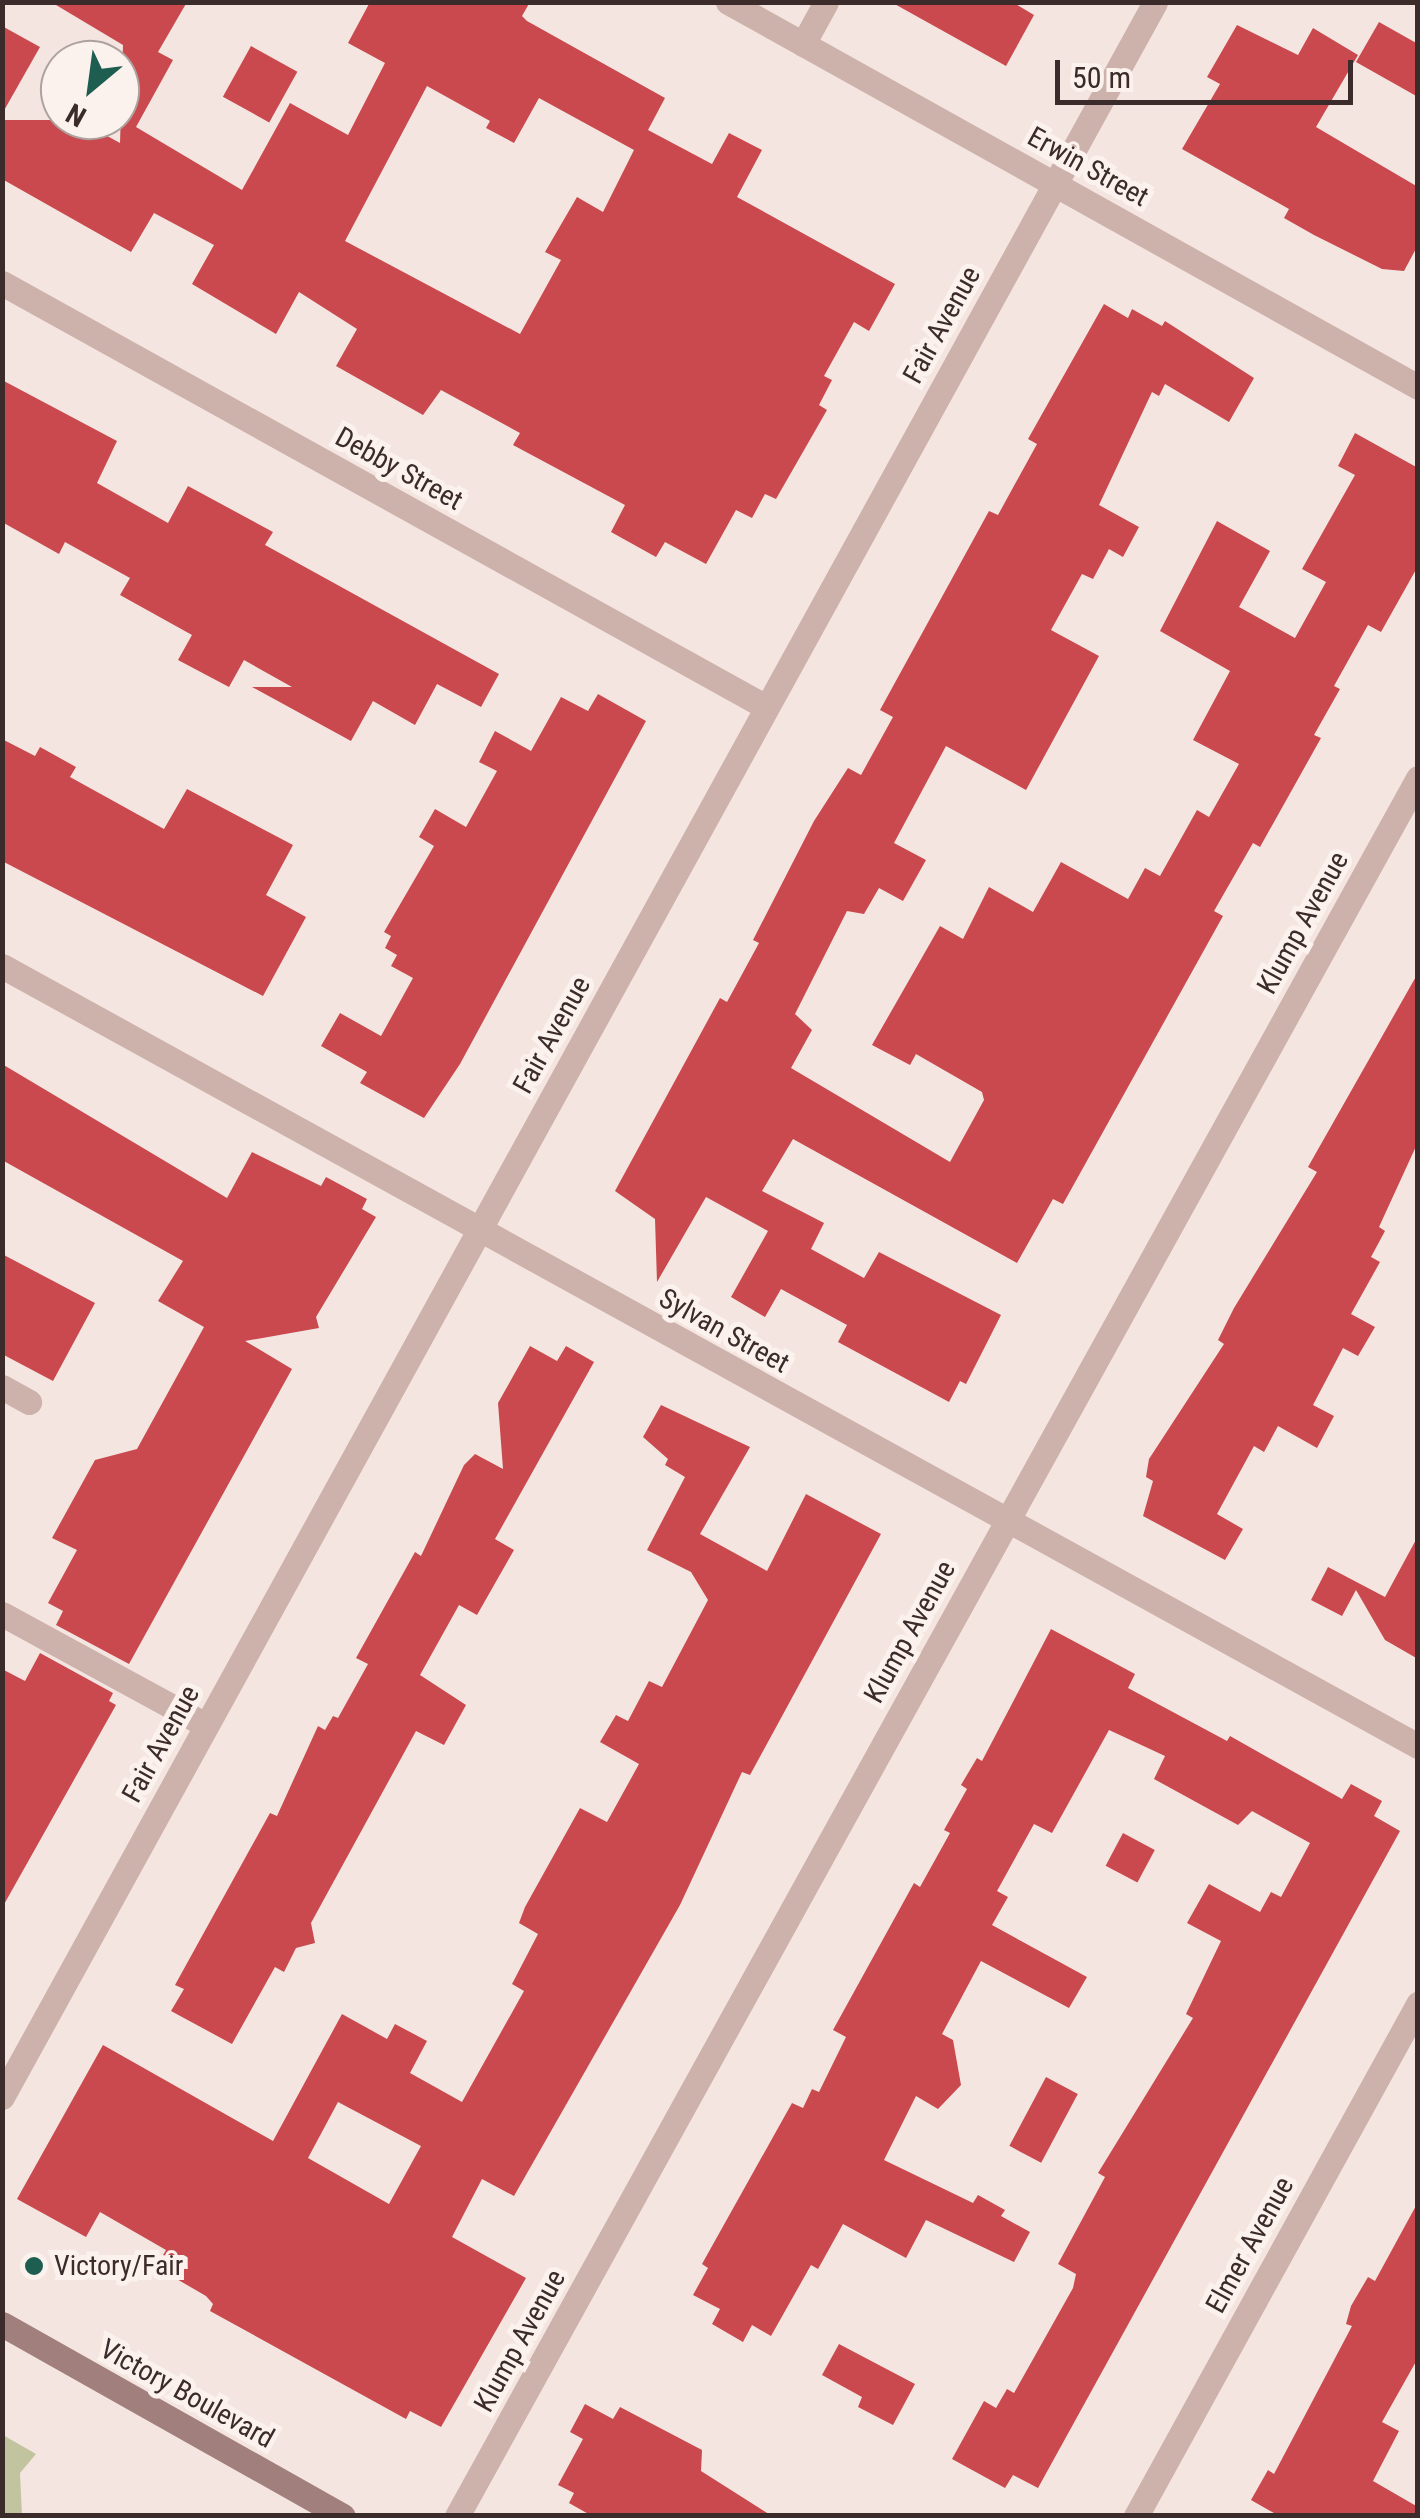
<!DOCTYPE html>
<html>
<head>
<meta charset="utf-8">
<style>
  body { margin:0 }
  #map { position:relative; width:1420px; height:2518px; overflow:hidden; background:#f4e5e0; font-family:"Roboto Condensed",sans-serif }
  div>[style] { position:absolute }
  .green>* { inset:0; background:#c2c49f }
  .building>* { inset:0; background:#c9494e; transform-origin:0 0 }
  .minor>* { height:25px; margin:-12.5px; padding:0 12.5px; transform-origin:12.5px; border-radius:12.5px; background:#cdb1ab }
  .secondary>* { height:25px; margin:-12.5px; padding:0 12.5px; transform-origin:12.5px; border-radius:12.5px; background:#a17f7c }
  .dots>* { width:28px; height:28px; translate:-50% -50%; box-sizing:border-box; border:5px solid #fbf1ed; border-radius:50% }
  span { translate:-50% -50%; white-space:nowrap; text-align:center; line-height:1.15; -webkit-text-stroke:10px #fbf1ed; paint-order:stroke }
  .street-label { font-size:28px; color:#3b2b2a }
  .poi-label { font-size:28px; color:#3b2b2a }
  .left { translate:0 -50%; text-align:left }
  .frame { position:absolute; inset:0; border:5px solid #3b2b2a; pointer-events:none }
  .north { position:absolute; left:40px; top:40px; width:100px; height:100px; box-sizing:border-box; background:#fbf1ed; border:2px solid #aea29f; border-radius:50%; rotate:209deg; font-size:28px; font-weight:700; line-height:40px; text-align:center; color:#3b2b2a }
  .north::after { content:''; display:block; margin:auto; width:35px; height:45px; background:#1e5e50; clip-path:polygon(50% 0,100% 100%,50% 72%,0 100%) }
  .scale { position:absolute; left:1055px; top:60px; width:298px; height:45px; box-sizing:border-box; border:5px solid #3b2b2a; border-top:0; padding-left:12px; font-size:30px; line-height:35px; white-space:nowrap; color:#3b2b2a; -webkit-text-stroke:8px #fbf1ed; paint-order:stroke }
</style>
</head>
<body>
<div id="map">
  <div class="green">
    <i style="clip-path:polygon(3px 2435px,36px 2454px,20px 2473px,22px 2515px,3px 2515px)"></i>
  </div>
  <div class="building">
    <i style="clip-path:polygon(evenodd,51px 2px,187px 2px,158px 52px,173px 60px,136px 127px,242px 190px,290px 103px,348px 135px,385px 63px,348px 43px,370px 2px,530px 2px,522px 16px,527px 21px,665px 98px,648px 130px,712px 164px,729px 133px,762px 150px,737px 197px,895px 284px,869px 331px,854px 322px,824px 376px,832px 380px,819px 405px,827px 410px,776px 499px,765px 494px,752px 518px,736px 510px,706px 564px,665px 542px,656px 557px,611px 532px,625px 505px,513px 445px,520px 433px,441px 390px,423px 415px,336px 366px,357px 329px,299px 292px,276px 334px,192px 284px,214px 245px,154px 213px,131px 252px,2px 179px,2px 120px,78px 120px,120px 143px,123px 45px,51px 2px,427px 86px,490px 121px,486px 128px,514px 143px,539px 98px,634px 150px,603px 212px,577px 197px,545px 252px,561px 260px,520px 334px,345px 241px,427px 86px)"></i>
    <i style="clip-path:polygon(891px 2px,1012px 2px,1034px 15px,1006px 66px)"></i>
    <i style="clip-path:polygon(1379px 22px,1418px 44px,1418px 97px,1356px 62px)"></i>
    <i style="clip-path:polygon(1237px 25px,1298px 55px,1313px 28px,1358px 55px,1316px 127px,1418px 187px,1418px 245px,1404px 271px,1382px 269px,1314px 235px,1284px 218px,1289px 209px,1182px 149px,1220px 84px,1207px 77px)"></i>
    <i style="clip-path:polygon(2px 26px,40px 47px,2px 114px)"></i>
    <i style="left:251px;top:46px;width:53px;height:58px;rotate:29deg"></i>
    <i style="clip-path:polygon(1104px 304px,1128px 318px,1132px 309px,1162px 326px,1165px 321px,1254px 378px,1229px 422px,1165px 384px,1159px 396px,1152px 392px,1099px 505px,1139px 527px,1123px 557px,1109px 549px,1093px 579px,1082px 574px,1051px 630px,1099px 656px,1026px 790px,946px 746px,894px 843px,926px 860px,903px 901px,879px 888px,864px 914px,847px 911px,795px 1014px,812px 1030px,791px 1068px,950px 1162px,984px 1100px,982px 1092px,916px 1054px,910px 1065px,872px 1045px,940px 926px,963px 939px,989px 887px,1033px 912px,1061px 862px,1128px 899px,1145px 868px,1160px 876px,1197px 810px,1209px 817px,1239px 764px,1193px 740px,1230px 671px,1160px 631px,1217px 521px,1270px 551px,1239px 607px,1295px 638px,1326px 582px,1302px 569px,1355px 475px,1338px 466px,1355px 433px,1418px 468px,1418px 566px,1381px 632px,1368px 625px,1334px 686px,1340px 689px,1314px 735px,1321px 738px,1260px 847px,1253px 843px,1214px 911px,1223px 916px,1063px 1204px,1053px 1199px,1017px 1263px,793px 1139px,762px 1191px,824px 1223px,811px 1249px,864px 1278px,879px 1252px,1001px 1315px,966px 1384px,960px 1381px,949px 1402px,838px 1342px,847px 1325px,781px 1289px,765px 1317px,731px 1297px,768px 1231px,706px 1197px,657px 1282px,655px 1219px,615px 1191px,720px 998px,727px 1002px,759px 943px,753px 940px,814px 821px,848px 768px,861px 775px,893px 717px,880px 710px,989px 511px,998px 515px,1037px 444px,1028px 439px)"></i>
    <i style="clip-path:polygon(2px 380px,117px 441px,97px 483px,168px 523px,188px 486px,273px 532px,265px 545px,499px 674px,481px 707px,437px 684px,415px 725px,373px 701px,351px 741px,252px 687px,292px 687px,244px 660px,229px 687px,178px 660px,192px 635px,120px 595px,130px 578px,65px 542px,59px 554px,2px 522px)"></i>
    <i style="clip-path:polygon(598px 694px,646px 721px,460px 1064px,424px 1118px,360px 1083px,367px 1072px,321px 1046px,340px 1013px,381px 1036px,413px 978px,391px 966px,397px 955px,385px 948px,391px 936px,384px 932px,434px 846px,419px 837px,435px 809px,466px 827px,497px 771px,479px 762px,495px 731px,531px 751px,561px 697px,588px 711px)"></i>
    <i style="clip-path:polygon(2px 739px,35px 756px,40px 747px,76px 767px,70px 777px,164px 829px,187px 789px,293px 845px,266px 895px,306px 917px,263px 996px,2px 861px)"></i>
    <i style="clip-path:polygon(1418px 973px,1418px 1142px,1379px 1227px,1385px 1231px,1371px 1257px,1380px 1262px,1351px 1314px,1375px 1327px,1358px 1356px,1343px 1348px,1313px 1405px,1334px 1416px,1317px 1448px,1278px 1426px,1264px 1452px,1254px 1446px,1217px 1514px,1243px 1529px,1225px 1560px,1143px 1516px,1153px 1481px,1146px 1477px,1149px 1459px,1224px 1344px,1218px 1340px,1234px 1308px,1317px 1172px,1308px 1167px)"></i>
    <i style="clip-path:polygon(2px 1064px,227px 1198px,252px 1152px,321px 1186px,326px 1177px,367px 1199px,362px 1209px,376px 1217px,316px 1317px,319px 1328px,245px 1341px,292px 1369px,129px 1664px,56px 1625px,63px 1611px,48px 1603px,77px 1550px,52px 1538px,95px 1460px,137px 1449px,204px 1327px,158px 1301px,183px 1261px,2px 1160px)"></i>
    <i style="clip-path:polygon(2px 1254px,95px 1303px,53px 1381px,2px 1354px)"></i>
    <i style="clip-path:polygon(530px 1346px,557px 1361px,566px 1346px,594px 1362px,495px 1539px,514px 1550px,477px 1615px,459px 1605px,420px 1675px,466px 1705px,444px 1745px,416px 1731px,311px 1923px,315px 1943px,296px 1948px,284px 1972px,275px 1967px,232px 2044px,171px 2011px,184px 1989px,175px 1985px,270px 1813px,277px 1816px,318px 1726px,325px 1730px,333px 1716px,338px 1718px,368px 1664px,356px 1658px,415px 1552px,421px 1556px,464px 1465px,475px 1454px,503px 1469px,498px 1403px)"></i>
    <i style="clip-path:polygon(evenodd,661px 1405px,750px 1447px,700px 1534px,767px 1571px,806px 1494px,881px 1534px,750px 1775px,742px 1772px,680px 1905px,514px 2196px,482px 2179px,452px 2237px,526px 2278px,441px 2427px,410px 2411px,406px 2419px,210px 2311px,213px 2304px,206px 2296px,156px 2267px,166px 2250px,100px 2212px,86px 2237px,17px 2199px,103px 2045px,273px 2141px,342px 2014px,387px 2039px,395px 2024px,427px 2041px,410px 2073px,462px 2102px,524px 1991px,512px 1984px,538px 1934px,519px 1923px,525px 1907px,580px 1808px,607px 1822px,639px 1764px,600px 1742px,616px 1715px,628px 1721px,649px 1681px,662px 1687px,708px 1600px,691px 1572px,647px 1550px,685px 1477px,665px 1465px,668px 1459px,643px 1437px,661px 1405px,338px 2102px,421px 2146px,389px 2204px,308px 2158px,338px 2102px)"></i>
    <i style="clip-path:polygon(1418px 1536px,1418px 1659px,1385px 1640px,1356px 1590px,1342px 1616px,1311px 1600px,1328px 1567px,1385px 1597px)"></i>
    <i style="clip-path:polygon(1051px 1629px,1135px 1674px,1128px 1688px,1227px 1741px,1230px 1736px,1342px 1799px,1351px 1784px,1382px 1801px,1374px 1816px,1400px 1831px,1038px 2488px,1013px 2475px,1005px 2488px,952px 2459px,984px 2401px,996px 2408px,1007px 2389px,1014px 2393px,1073px 2288px,1076px 2274px,1058px 2264px,1105px 2177px,1098px 2173px,1193px 2018px,1186px 2014px,1221px 1941px,1187px 1923px,1209px 1884px,1260px 1912px,1271px 1892px,1281px 1897px,1310px 1843px,1252px 1811px,1238px 1825px,1154px 1779px,1165px 1756px,1109px 1730px,1052px 1833px,1034px 1824px,997px 1891px,1008px 1897px,992px 1925px,1087px 1977px,1069px 2008px,981px 1961px,942px 2034px,953px 2040px,961px 2085px,938px 2109px,916px 2096px,884px 2160px,973px 2203px,978px 2195px,1005px 2210px,1001px 2216px,1030px 2232px,1014px 2262px,926px 2220px,906px 2258px,843px 2224px,818px 2269px,811px 2265px,771px 2336px,752px 2325px,743px 2342px,712px 2324px,720px 2309px,693px 2295px,708px 2268px,702px 2264px,792px 2103px,803px 2108px,812px 2089px,819px 2092px,846px 2037px,833px 2030px,914px 1883px,920px 1887px,950px 1833px,944px 1830px,967px 1789px,961px 1785px,977px 1758px,982px 1761px)"></i>
    <i style="clip-path:polygon(40px 1653px,113px 1693px,109px 1701px,116px 1705px,2px 1908px,2px 1669px,25px 1681px)"></i>
    <i style="left:1123px;top:1833px;width:36px;height:37px;rotate:28deg"></i>
    <i style="left:1046px;top:2077px;width:36px;height:78px;rotate:28deg"></i>
    <i style="clip-path:polygon(1418px 2202px,1418px 2358px,1382px 2422px,1399px 2431px,1373px 2481px,1418px 2507px,1418px 2516px,1279px 2516px,1251px 2500px,1268px 2470px,1274px 2474px,1352px 2326px,1346px 2324px,1351px 2306px,1368px 2277px,1375px 2281px)"></i>
    <i style="clip-path:polygon(839px 2344px,915px 2384px,893px 2425px,858px 2407px,862px 2397px,822px 2375px)"></i>
    <i style="clip-path:polygon(585px 2404px,613px 2419px,620px 2407px,702px 2450px,701px 2471px,772px 2516px,592px 2516px,569px 2503px,574px 2493px,558px 2485px,583px 2439px,570px 2432px)"></i>
  </div>
  <div class="minor">
    <i style="left:728px;top:2px;width:790px;rotate:29.16deg"></i>
    <i style="left:803px;top:44px;width:48px;rotate:-61.3deg"></i>
    <i style="left:2px;top:283px;width:874px;rotate:29.03deg"></i>
    <i style="left:2px;top:966px;width:1617px;rotate:28.85deg"></i>
    <i style="left:2px;top:1387px;width:31px;rotate:29deg"></i>
    <i style="left:2px;top:1614px;width:232px;rotate:28.6deg"></i>
    <i style="left:2px;top:2097px;width:2391px;rotate:-61.17deg"></i>
    <i style="left:457px;top:2516px;width:1986px;rotate:-61.06deg"></i>
    <i style="left:1136px;top:2516px;width:585px;rotate:-61.15deg"></i>
  </div>
  <div class="secondary">
    <i style="left:2px;top:2324px;width:391px;rotate:29.4deg"></i>
  </div>
  <div class="dots">
    <i style="left:34px;top:2266px;background:#1e5e50"></i>
  </div>
  <div class="street-label">
    <span style="left:1088px;top:167px;rotate:29deg">Erwin Street</span>
    <span style="left:942px;top:325px;rotate:-61deg">Fair Avenue</span>
    <span style="left:399px;top:469px;rotate:29deg">Debby Street</span>
    <span style="left:1303px;top:923px;rotate:-61deg">Klump Avenue</span>
    <span style="left:552px;top:1035px;rotate:-61deg">Fair Avenue</span>
    <span style="left:724px;top:1331px;rotate:29deg">Sylvan Street</span>
    <span style="left:910px;top:1632px;rotate:-61deg">Klump Avenue</span>
    <span style="left:161px;top:1744px;rotate:-61deg">Fair Avenue</span>
    <span style="left:1250px;top:2245px;rotate:-61deg">Elmer Avenue</span>
    <span style="left:520px;top:2341px;rotate:-61deg">Klump Avenue</span>
    <span style="left:187px;top:2394px;rotate:29deg">Victory Boulevard</span>
  </div>
  <div class="poi-label">
    <span class="left" style="left:54px;top:2266px">Victory/Fair</span>
  </div>
  <div class="frame"></div>
  <div class="north">N</div>
  <div class="scale">50 m</div>
</div>
</body>
</html>
